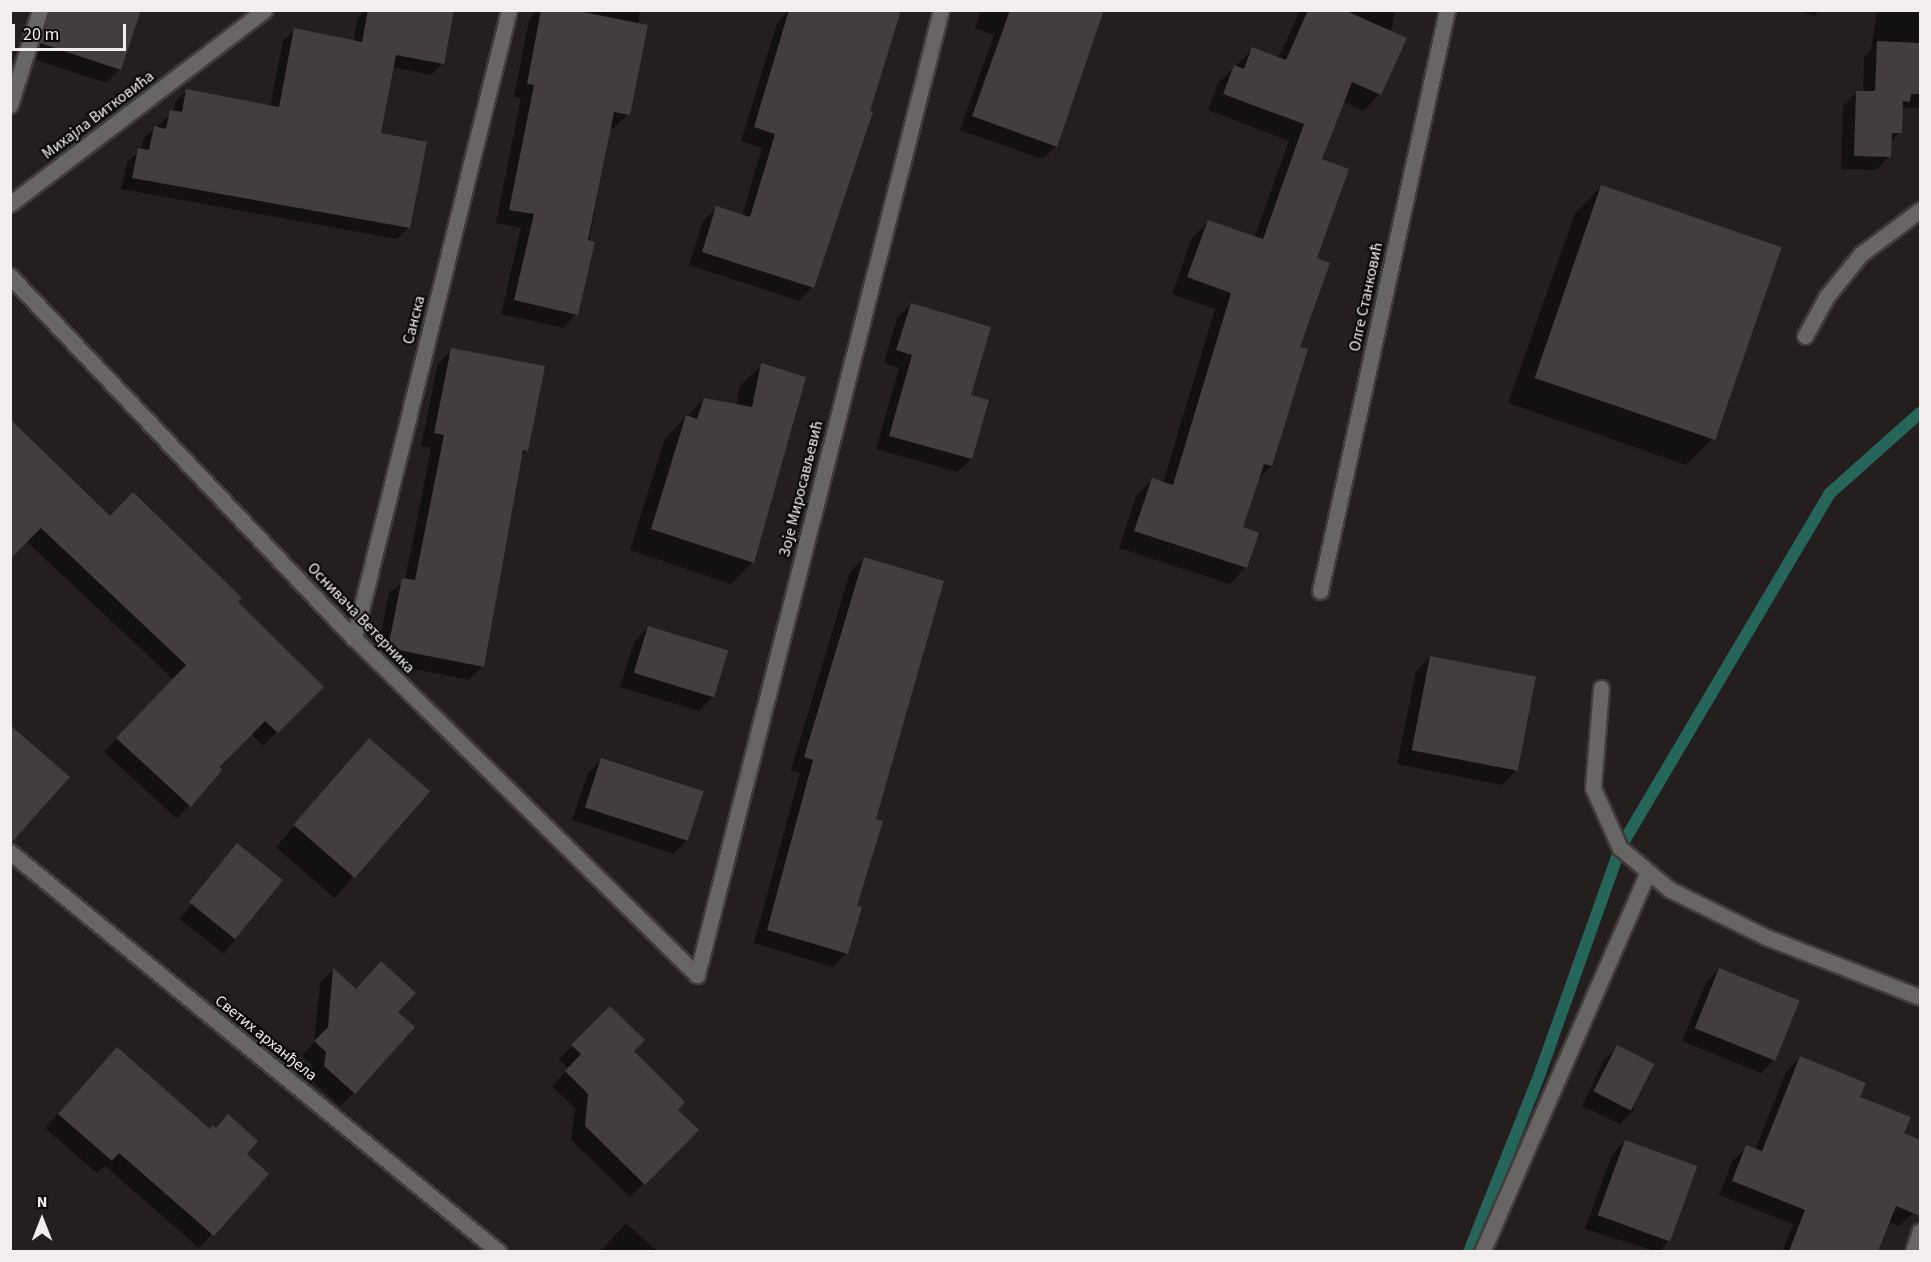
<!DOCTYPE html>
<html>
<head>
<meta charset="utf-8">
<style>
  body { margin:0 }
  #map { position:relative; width:1931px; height:1262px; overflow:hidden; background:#241f1e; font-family:"Source Sans 3",sans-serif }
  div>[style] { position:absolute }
  .shadow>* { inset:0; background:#0007; transform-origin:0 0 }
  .stream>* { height:12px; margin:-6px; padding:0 6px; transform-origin:6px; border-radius:6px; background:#25655a }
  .building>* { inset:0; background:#433d3d; transform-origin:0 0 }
  .roads { filter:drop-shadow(2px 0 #413c3b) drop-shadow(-2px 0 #413c3b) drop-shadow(0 2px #413c3b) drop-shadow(0 -2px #413c3b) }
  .service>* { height:15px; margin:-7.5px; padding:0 7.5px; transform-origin:7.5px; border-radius:7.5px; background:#686565 }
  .minor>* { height:15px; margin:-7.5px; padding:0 7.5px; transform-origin:7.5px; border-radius:7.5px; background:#686565 }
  span { translate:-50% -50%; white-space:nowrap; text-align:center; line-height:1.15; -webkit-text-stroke:4.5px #0b0909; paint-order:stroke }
  .street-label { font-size:16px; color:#f2eeed }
  .frame { position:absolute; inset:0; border:12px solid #f2eeed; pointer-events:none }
  .north { position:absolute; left:12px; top:1190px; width:60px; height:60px; -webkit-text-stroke:4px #0b0909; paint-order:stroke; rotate:0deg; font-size:16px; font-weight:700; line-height:24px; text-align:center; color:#f2eeed }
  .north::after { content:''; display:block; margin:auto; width:21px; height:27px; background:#f2eeed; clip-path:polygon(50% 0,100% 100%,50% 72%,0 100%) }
  .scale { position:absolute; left:12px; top:24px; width:114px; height:27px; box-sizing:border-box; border:3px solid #f2eeed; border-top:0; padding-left:8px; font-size:18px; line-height:21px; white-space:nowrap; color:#f2eeed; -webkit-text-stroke:4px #0b0909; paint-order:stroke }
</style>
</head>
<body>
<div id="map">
  <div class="shadow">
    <i style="clip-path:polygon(42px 10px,139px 10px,120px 69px,106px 83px,27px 57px)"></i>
    <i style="clip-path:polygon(365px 10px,453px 10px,442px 64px,431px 75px,392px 67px,379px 134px,409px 227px,397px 239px,121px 189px,127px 162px,141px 150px,143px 139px,173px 112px,175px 102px,187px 90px,270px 107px,283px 41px,295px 30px,353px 41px,358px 18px)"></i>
    <i style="clip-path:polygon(537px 10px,640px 10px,628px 114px,614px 128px,610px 127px,576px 314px,563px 328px,501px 314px,521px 228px,496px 223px,521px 98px,514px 97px,529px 20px)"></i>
    <i style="clip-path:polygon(789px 10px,813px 287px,799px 301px,689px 265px,703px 221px,717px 208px,742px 216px,762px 148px,741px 141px,777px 23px)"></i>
    <i style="clip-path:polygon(981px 10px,1102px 10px,1056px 146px,1042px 159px,960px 130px,994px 35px,975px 28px)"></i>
    <i style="clip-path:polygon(1300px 10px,1395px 10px,1379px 94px,1363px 111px,1343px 101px,1320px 160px,1315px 259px,1298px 348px,1271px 466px,1258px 479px,1241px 528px,1246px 567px,1230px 584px,1119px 548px,1136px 496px,1152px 480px,1163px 483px,1215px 309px,1172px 294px,1192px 238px,1208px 222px,1254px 238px,1289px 141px,1208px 110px,1218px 83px,1253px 49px,1278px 59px)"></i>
    <i style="clip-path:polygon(1796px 10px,1820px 10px,1815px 16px)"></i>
    <i style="clip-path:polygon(1877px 10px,1920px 10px,1920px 107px,1901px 109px,1900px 132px,1890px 142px,1889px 156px,1876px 170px,1841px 169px,1843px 106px,1857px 92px,1863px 92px,1864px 57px,1871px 50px)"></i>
    <i style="clip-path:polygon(1601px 187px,1712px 439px,1686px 465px,1508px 403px,1575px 213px)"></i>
    <i style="clip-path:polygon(911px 304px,971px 459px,957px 472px,876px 449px,899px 368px,884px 363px,897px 318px)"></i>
    <i style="clip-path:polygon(452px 350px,527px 450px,521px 457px,483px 666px,469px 680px,375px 661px,389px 593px,405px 580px,431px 448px,421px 446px,438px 363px)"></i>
    <i style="clip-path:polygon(762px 365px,753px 562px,731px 584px,630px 550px,665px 438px,704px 399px,736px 406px,740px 386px)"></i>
    <i style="clip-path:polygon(10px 423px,110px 518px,236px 602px,322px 687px,263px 746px,251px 733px,177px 819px,104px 752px,173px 679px,26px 541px)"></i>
    <i style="clip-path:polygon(864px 559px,874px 820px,855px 907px,860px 908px,846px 954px,833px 967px,754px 943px,800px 773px,791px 770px,850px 572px)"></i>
    <i style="clip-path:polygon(648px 628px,713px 697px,699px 711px,620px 687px,634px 642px)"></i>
    <i style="clip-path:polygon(1430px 657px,1516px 771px,1502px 785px,1397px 764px,1416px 671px)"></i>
    <i style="left:369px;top:740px;width:78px;height:142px;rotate:41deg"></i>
    <i style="clip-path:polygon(602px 759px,687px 840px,673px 854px,572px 820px,588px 773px)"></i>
    <i style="left:237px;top:846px;width:56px;height:93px;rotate:38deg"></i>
    <i style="clip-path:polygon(1719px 969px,1775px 1059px,1761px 1073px,1682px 1041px,1706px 983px)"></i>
    <i style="clip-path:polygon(333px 970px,356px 990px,396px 1012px,354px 1093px,340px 1106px,311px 1080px,313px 1066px,302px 1056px,314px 1042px,320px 983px)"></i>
    <i style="clip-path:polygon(610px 1008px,632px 1051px,676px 1110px,697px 1130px,630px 1197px,571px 1140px,575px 1108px,552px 1086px,568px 1069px,559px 1059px)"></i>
    <i style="clip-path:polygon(1618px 1047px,1634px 1110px,1620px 1124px,1582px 1106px,1604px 1060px)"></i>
    <i style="clip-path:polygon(117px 1049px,209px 1131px,266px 1174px,199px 1248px,105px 1166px,97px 1173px,45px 1128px)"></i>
    <i style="clip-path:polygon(1800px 1058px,1902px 1134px,1920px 1141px,1920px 1194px,1913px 1213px,1899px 1226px,1889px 1222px,1877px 1252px,1782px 1252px,1793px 1224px,1719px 1195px,1733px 1160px,1747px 1147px,1755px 1150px,1786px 1072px)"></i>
    <i style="clip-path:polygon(1625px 1141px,1670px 1240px,1658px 1252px,1585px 1229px,1612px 1155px)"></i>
    <i style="clip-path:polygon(626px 1223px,658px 1252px,600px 1252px)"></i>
  </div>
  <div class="stream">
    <i style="left:1469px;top:1252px;width:189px;rotate:-68.3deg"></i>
    <i style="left:1539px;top:1076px;width:242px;rotate:-70.4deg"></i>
    <i style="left:1620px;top:848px;width:411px;rotate:-59.4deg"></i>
    <i style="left:1829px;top:494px;width:122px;rotate:-41.7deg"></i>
  </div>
  <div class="building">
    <i style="clip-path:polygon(49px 10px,141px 10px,121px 70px,40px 43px)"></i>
    <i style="clip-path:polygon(368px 10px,454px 10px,444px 64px,396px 55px,381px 133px,427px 142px,410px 228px,132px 178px,138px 148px,149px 150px,154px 126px,166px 129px,170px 110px,182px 112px,186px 89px,279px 107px,294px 28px,362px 42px)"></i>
    <i style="clip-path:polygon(541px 10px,573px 10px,648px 25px,630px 115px,614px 112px,588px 240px,595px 242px,578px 315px,514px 300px,534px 214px,509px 210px,534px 85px,527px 84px)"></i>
    <i style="clip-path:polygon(789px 10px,901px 10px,870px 111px,873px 112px,814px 288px,702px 252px,716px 206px,750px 217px,775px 134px,754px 127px)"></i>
    <i style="clip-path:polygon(1010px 10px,1104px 10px,1057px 147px,972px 116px)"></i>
    <i style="clip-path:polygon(1308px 10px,1344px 10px,1407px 38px,1381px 95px,1352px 82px,1322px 159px,1349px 169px,1317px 258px,1330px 263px,1300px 347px,1308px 349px,1272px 466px,1264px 464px,1243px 527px,1259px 533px,1247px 568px,1134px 531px,1152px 478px,1173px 485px,1231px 293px,1187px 277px,1208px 220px,1263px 239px,1304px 124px,1223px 94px,1234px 65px,1244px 69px,1252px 47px,1286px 60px)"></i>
    <i style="clip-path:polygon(1877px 41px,1920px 43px,1920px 94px,1911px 94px,1910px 102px,1903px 101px,1902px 133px,1892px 133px,1891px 157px,1854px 156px,1856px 91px,1875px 91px)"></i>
    <i style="left:1601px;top:185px;width:191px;height:204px;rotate:19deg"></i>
    <i style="clip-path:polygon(911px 303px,991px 327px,971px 395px,989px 400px,972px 459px,889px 436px,912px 355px,896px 350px)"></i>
    <i style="clip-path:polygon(451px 348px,545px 366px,528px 451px,523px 450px,484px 667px,388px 648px,402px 578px,415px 580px,444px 435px,434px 433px)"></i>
    <i style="clip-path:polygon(761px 363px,806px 377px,754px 563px,651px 529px,686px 415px,697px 419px,704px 398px,752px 407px)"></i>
    <i style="clip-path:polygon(10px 419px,110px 516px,133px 492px,242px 598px,238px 602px,324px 687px,278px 733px,265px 721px,220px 767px,222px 770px,191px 807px,116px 738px,186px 665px,41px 528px,10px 559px)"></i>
    <i style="clip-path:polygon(864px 557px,944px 581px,876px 819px,883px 821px,857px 906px,862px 907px,848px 954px,767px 930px,813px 760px,804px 757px)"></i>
    <i style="left:648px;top:626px;width:84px;height:49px;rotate:17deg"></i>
    <i style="left:1430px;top:656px;width:108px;height:96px;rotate:11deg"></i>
    <i style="clip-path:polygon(10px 725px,70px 777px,12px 842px,10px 842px)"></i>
    <i style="left:369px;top:738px;width:81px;height:115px;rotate:41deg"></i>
    <i style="left:601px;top:758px;width:108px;height:52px;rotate:18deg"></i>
    <i style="left:237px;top:843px;width:59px;height:76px;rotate:39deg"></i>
    <i style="clip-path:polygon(381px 961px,416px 993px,398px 1012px,415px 1027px,355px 1094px,324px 1066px,326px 1052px,314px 1041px,328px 1027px,333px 968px,356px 989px)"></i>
    <i style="left:1719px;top:968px;width:87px;height:65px;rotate:22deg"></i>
    <i style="clip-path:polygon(610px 1006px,645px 1040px,634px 1051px,685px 1102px,678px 1110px,699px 1130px,645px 1185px,585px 1126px,588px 1094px,565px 1071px,581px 1054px,571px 1045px)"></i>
    <i style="left:1617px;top:1045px;width:42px;height:52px;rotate:27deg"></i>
    <i style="clip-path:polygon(117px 1047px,210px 1129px,213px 1125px,216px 1128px,228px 1114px,258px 1141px,247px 1154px,269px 1174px,214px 1236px,119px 1153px,112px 1161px,58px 1114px)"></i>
    <i style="clip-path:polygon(1800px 1056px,1866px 1083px,1860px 1097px,1911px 1117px,1904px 1133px,1920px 1140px,1920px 1216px,1896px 1206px,1878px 1251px,1789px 1251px,1805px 1210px,1732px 1181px,1746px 1145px,1762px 1151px)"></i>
    <i style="left:1625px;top:1140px;width:77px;height:80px;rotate:20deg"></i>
  </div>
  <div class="roads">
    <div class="service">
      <i style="left:1805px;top:336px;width:46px;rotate:-61.2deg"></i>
      <i style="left:1827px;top:296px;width:54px;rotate:-51deg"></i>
      <i style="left:1861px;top:254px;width:74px;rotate:-36.7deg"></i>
    </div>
    <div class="minor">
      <i style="left:10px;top:105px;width:100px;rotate:-72.5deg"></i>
      <i style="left:10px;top:204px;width:320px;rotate:-37.3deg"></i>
      <i style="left:10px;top:276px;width:499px;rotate:46.5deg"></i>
      <i style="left:354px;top:638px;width:481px;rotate:44.5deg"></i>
      <i style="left:1320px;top:591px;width:595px;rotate:-77.67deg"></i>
      <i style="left:354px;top:638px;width:647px;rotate:-76.14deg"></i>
      <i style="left:1601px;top:688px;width:100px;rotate:94.6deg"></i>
      <i style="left:1593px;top:788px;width:66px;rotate:65.8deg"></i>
      <i style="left:1620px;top:848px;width:64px;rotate:39.9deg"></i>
      <i style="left:1669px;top:889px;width:108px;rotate:26.3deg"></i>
      <i style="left:1766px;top:937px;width:165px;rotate:21.3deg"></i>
      <i style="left:10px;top:852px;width:632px;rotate:39.28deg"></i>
      <i style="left:697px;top:975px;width:995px;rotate:-75.81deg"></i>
      <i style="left:1482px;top:1252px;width:415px;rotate:-66.4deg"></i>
      <i style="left:1913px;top:1252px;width:22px;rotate:-72deg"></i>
    </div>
  </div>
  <div class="street-label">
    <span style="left:98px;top:115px;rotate:-37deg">Михајла Витковића</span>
    <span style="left:1366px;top:297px;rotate:-78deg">Олге Станковић</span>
    <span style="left:414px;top:320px;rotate:-76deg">Санска</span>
    <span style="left:801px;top:489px;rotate:-76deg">Зоје Миросављевић</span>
    <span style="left:361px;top:618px;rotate:46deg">Оснивача Ветерника</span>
    <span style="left:266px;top:1038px;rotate:39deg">Светих арханђела</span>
  </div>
  <div class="frame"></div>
  <div class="north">N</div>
  <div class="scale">20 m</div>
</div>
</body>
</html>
